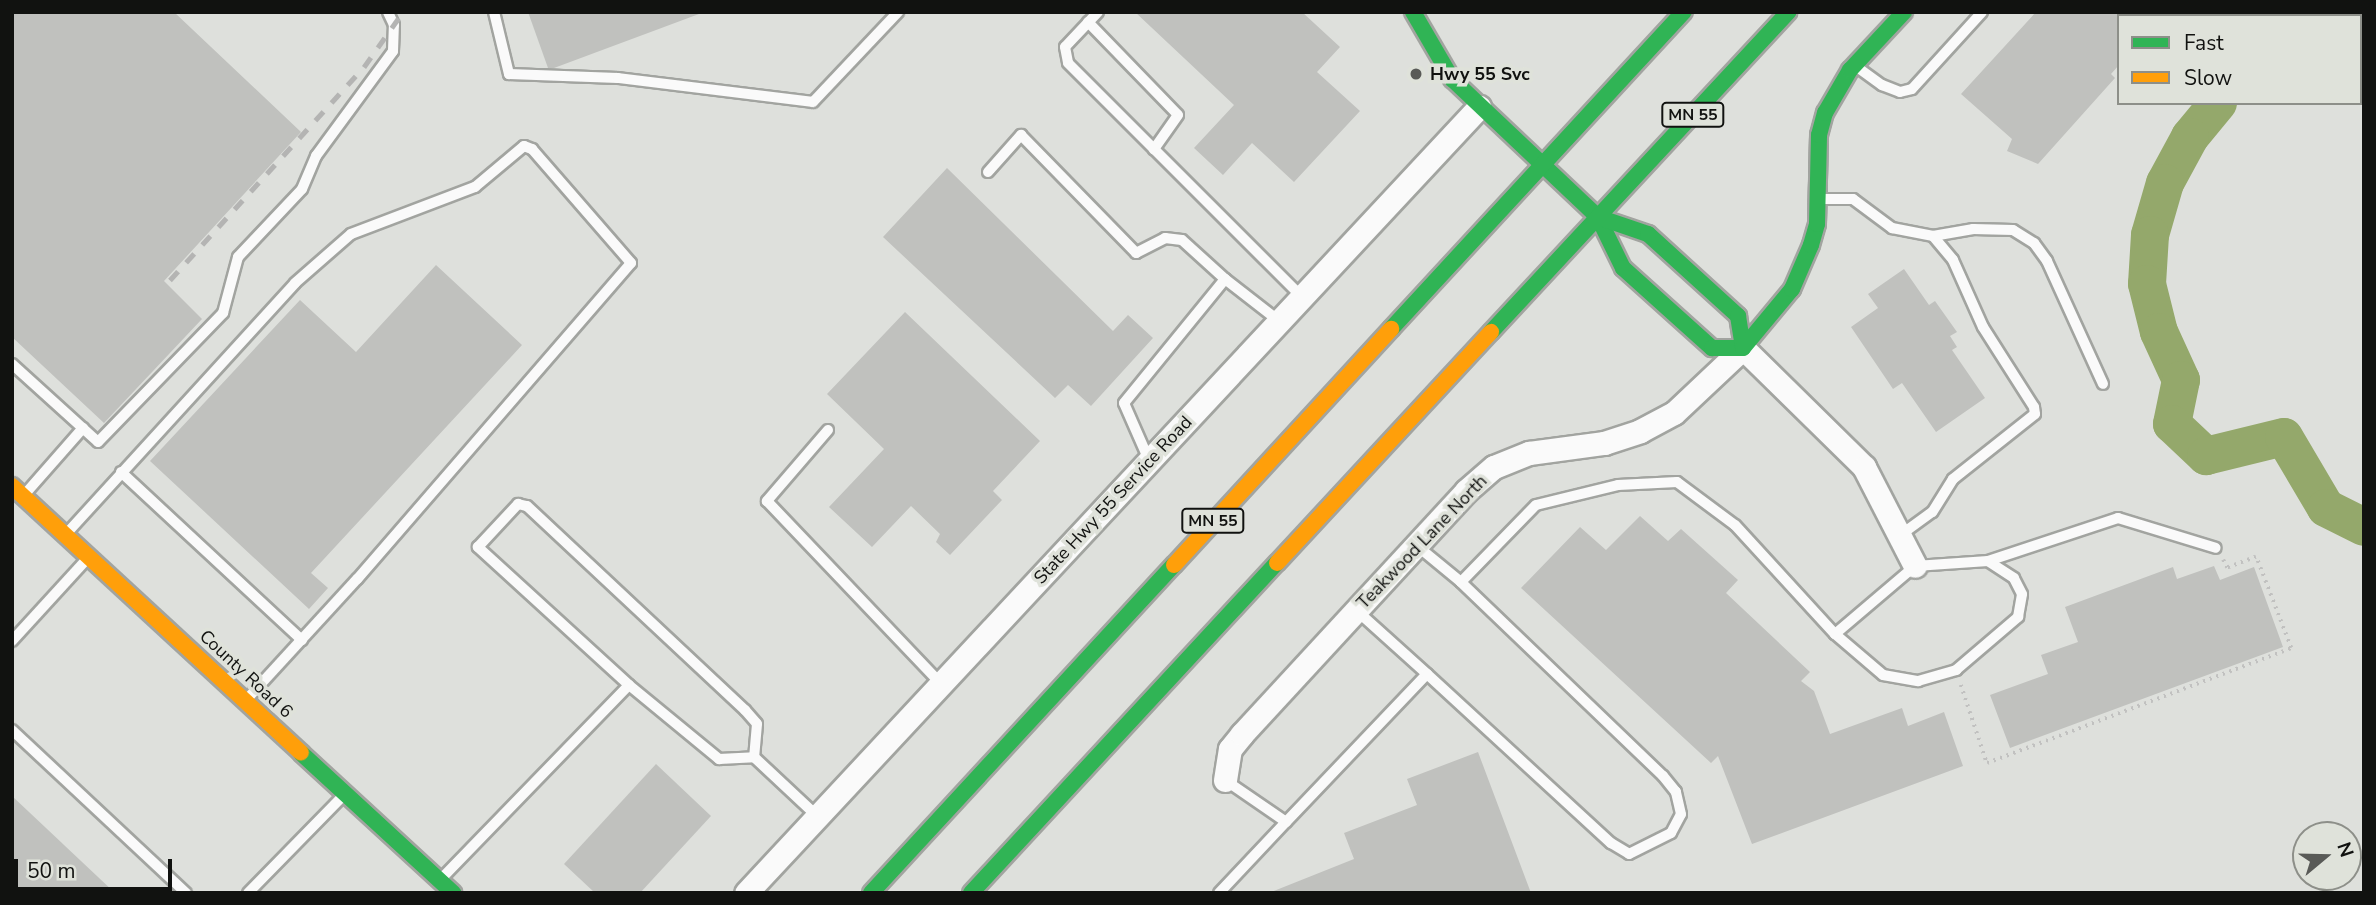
<!DOCTYPE html>
<html>
<head>
<meta charset="utf-8">
<style>
  body { margin:0 }
  #map { position:relative; width:2376px; height:905px; overflow:hidden; background:#dee0dc; font-family:"Nunito Sans",sans-serif }
  div>[style] { position:absolute }
  .river>* { height:38px; margin:-19px; padding:0 19px; transform-origin:19px; border-radius:19px; background:#94a86b }
  .building>* { inset:0; background:#c0c1be }
  .path>* { height:3.5px; margin-top:-1.75px; transform-origin:0; background:repeating-linear-gradient(90deg,#c1c1c0 0 2px,transparent 0 7px) }
  .roads { filter:drop-shadow(2px 0 #a2a4a0) drop-shadow(-2px 0 #a2a4a0) drop-shadow(0 2px #a2a4a0) drop-shadow(0 -2px #a2a4a0) }
  .lane>* { height:10px; margin:-5px; padding:0 5px; transform-origin:5px; border-radius:5px; background:#fafafa }
  .street>* { height:23px; margin:-11.5px; padding:0 11.5px; transform-origin:11.5px; border-radius:11.5px; background:#fafafa }
  .fast>* { height:16px; margin:-8px; padding:0 8px; transform-origin:8px; border-radius:8px; background:#30b455 }
  .slow>* { height:16px; margin:-8px; padding:0 8px; transform-origin:8px; border-radius:8px; background:#ff9f0a }
  .rail>* { height:5px; margin-top:-2.5px; transform-origin:0; background:repeating-linear-gradient(90deg,#b4b4b3 0 12px,transparent 0 24px) }
  .dots>* { width:19px; height:19px; translate:-50% -50%; box-sizing:border-box; border:4px solid #dfe2da; border-radius:50% }
  span { translate:-50% -50%; white-space:nowrap; text-align:center; line-height:1.15; -webkit-text-stroke:7px #dfe2da; paint-order:stroke }
  .shield-label span { padding:2px 5px; background:#dfe2da; border:2px solid; border-radius:5px; -webkit-text-stroke-width:0 }
  .shield-label { font-size:16px; color:#111210; font-weight:700 }
  .poi-label { font-size:18px; color:#111210; font-weight:700 }
  .left { translate:0 -50%; text-align:left }
  .street-label { font-size:18px; color:#111210 }
  .frame { position:absolute; inset:0; border:14px solid #111210; pointer-events:none }
  .legend { position:absolute; left:2117px; top:14px; width:245px; height:91px; box-sizing:border-box; background:#dfe2da; border:2px solid #8d8f89; margin:0; padding:9px 12px; list-style:none; font-size:21px; color:#111210 }
  .legend li { display:flex; align-items:center; gap:14px; height:35px }
  .legend b { width:35px; border:2px solid #8d8f89 }
  .north { position:absolute; left:2292px; top:821px; width:70px; height:70px; box-sizing:border-box; background:#dfe2da; border:2px solid #8d8f89; border-radius:50%; rotate:71deg; font-size:19px; font-weight:700; line-height:28px; text-align:center; color:#111210 }
  .north::after { content:''; display:block; margin:auto; width:24px; height:32px; background:#595a57; clip-path:polygon(50% 0,100% 100%,50% 72%,0 100%) }
  .scale { position:absolute; left:14px; top:859px; width:158px; height:32px; box-sizing:border-box; border:4px solid #111210; border-top:0; padding-left:9px; font-size:21px; line-height:24px; white-space:nowrap; color:#111210; -webkit-text-stroke:5px #dfe2da; paint-order:stroke }
</style>
</head>
<body>
<div id="map">
  <div class="river">
    <i style="left:2302px;top:16px;width:5px;rotate:-53deg"></i>
    <i style="left:2218px;top:103px;width:44px;rotate:129.5deg"></i>
    <i style="left:2190px;top:137px;width:52px;rotate:118.5deg"></i>
    <i style="left:2165px;top:183px;width:54px;rotate:106.1deg"></i>
    <i style="left:2150px;top:235px;width:49px;rotate:93.5deg"></i>
    <i style="left:2147px;top:284px;width:49px;rotate:76deg"></i>
    <i style="left:2159px;top:332px;width:53px;rotate:65.4deg"></i>
    <i style="left:2181px;top:380px;width:45px;rotate:101.6deg"></i>
    <i style="left:2172px;top:424px;width:47px;rotate:43.3deg"></i>
    <i style="left:2206px;top:456px;width:80px;rotate:-13.7deg"></i>
    <i style="left:2284px;top:437px;width:82px;rotate:59.4deg"></i>
    <i style="left:2326px;top:508px;width:42px;rotate:26.6deg"></i>
  </div>
  <div class="building">
    <i style="clip-path:polygon(12px 12px,174px 12px,301px 132px,164px 281px,202px 319px,104px 423px,12px 337px)"></i>
    <i style="clip-path:polygon(528px 12px,699px 12px,699px 14px,554px 68px,548px 68px)"></i>
    <i style="clip-path:polygon(1135px 12px,1302px 12px,1340px 47px,1317px 72px,1360px 111px,1294px 182px,1252px 143px,1223px 175px,1194px 148px,1234px 105px)"></i>
    <i style="clip-path:polygon(2036px 12px,2119px 12px,2119px 65px,2111px 74px,2115px 78px,2038px 164px,2007px 151px,2012px 139px,1961px 94px)"></i>
    <i style="clip-path:polygon(947px 168px,1113px 331px,1128px 315px,1153px 338px,1091px 406px,1068px 385px,1055px 398px,883px 237px)"></i>
    <i style="clip-path:polygon(436px 265px,522px 345px,311px 573px,328px 588px,309px 609px,150px 461px,300px 300px,356px 352px)"></i>
    <i style="clip-path:polygon(1904px 269px,1929px 305px,1935px 301px,1957px 332px,1950px 336px,1957px 347px,1952px 350px,1985px 398px,1936px 432px,1902px 383px,1893px 389px,1851px 327px,1878px 308px,1868px 294px)"></i>
    <i style="clip-path:polygon(905px 312px,1040px 441px,993px 491px,1002px 500px,950px 555px,936px 542px,940px 534px,911px 506px,872px 547px,829px 507px,884px 449px,827px 394px)"></i>
    <i style="clip-path:polygon(1640px 516px,1668px 541px,1681px 529px,1738px 580px,1726px 593px,1810px 672px,1801px 681px,1814px 691px,1830px 734px,1902px 708px,1908px 726px,1944px 712px,1963px 766px,1752px 844px,1718px 756px,1711px 763px,1521px 588px,1580px 527px,1606px 550px)"></i>
    <i style="clip-path:polygon(2214px 566px,2220px 580px,2254px 567px,2283px 647px,2010px 748px,1990px 695px,2048px 674px,2041px 655px,2078px 642px,2065px 607px,2173px 567px,2177px 579px)"></i>
    <i style="clip-path:polygon(1478px 752px,1531px 893px,1269px 893px,1354px 859px,1344px 833px,1417px 805px,1407px 779px)"></i>
    <i style="clip-path:polygon(656px 764px,711px 816px,640px 893px,595px 893px,564px 864px)"></i>
    <i style="clip-path:polygon(12px 796px,115px 893px,12px 893px)"></i>
  </div>
  <div class="path">
    <i style="left:1961px;top:685px;width:82px;rotate:71.6deg"></i>
    <i style="left:1987px;top:763px;width:325px;rotate:-20.7deg"></i>
    <i style="left:2291px;top:648px;width:97px;rotate:-111deg"></i>
    <i style="left:2256px;top:557px;width:31px;rotate:159deg"></i>
    <i style="left:2227px;top:568px;width:9px;rotate:-117deg"></i>
  </div>
  <div class="roads">
    <div class="lane">
      <i style="left:494px;top:12px;width:64px;rotate:76.4deg"></i>
      <i style="left:509px;top:74px;width:109px;rotate:2.1deg"></i>
      <i style="left:618px;top:78px;width:196px;rotate:7deg"></i>
      <i style="left:813px;top:102px;width:124px;rotate:-46.6deg"></i>
      <i style="left:1098px;top:12px;width:48px;rotate:133.3deg"></i>
      <i style="left:1065px;top:47px;width:16px;rotate:79deg"></i>
      <i style="left:1068px;top:63px;width:331px;rotate:45deg"></i>
      <i style="left:1088px;top:22px;width:129px;rotate:45.9deg"></i>
      <i style="left:1178px;top:115px;width:42px;rotate:125.2deg"></i>
      <i style="left:1857px;top:67px;width:31px;rotate:36deg"></i>
      <i style="left:1882px;top:85px;width:19px;rotate:21deg"></i>
      <i style="left:1900px;top:92px;width:12px;rotate:-14deg"></i>
      <i style="left:1912px;top:89px;width:104px;rotate:-47.7deg"></i>
      <i style="left:988px;top:172px;width:50px;rotate:-48.3deg"></i>
      <i style="left:1021px;top:135px;width:165px;rotate:45.7deg"></i>
      <i style="left:1136px;top:253px;width:33px;rotate:-27deg"></i>
      <i style="left:1165px;top:238px;width:17px;rotate:7deg"></i>
      <i style="left:1182px;top:240px;width:58px;rotate:42.2deg"></i>
      <i style="left:1819px;top:199px;width:34px"></i>
      <i style="left:1853px;top:199px;width:49px;rotate:36.6deg"></i>
      <i style="left:1892px;top:228px;width:42px;rotate:11deg"></i>
      <i style="left:1933px;top:236px;width:31px;rotate:50deg"></i>
      <i style="left:1953px;top:260px;width:73px;rotate:65.9deg"></i>
      <i style="left:1983px;top:327px;width:95px;rotate:57.5deg"></i>
      <i style="left:2034px;top:407px;width:7px;rotate:82deg"></i>
      <i style="left:2035px;top:414px;width:105px;rotate:141.6deg"></i>
      <i style="left:1953px;top:479px;width:39px;rotate:122deg"></i>
      <i style="left:1932px;top:512px;width:39px;rotate:144deg"></i>
      <i style="left:1933px;top:236px;width:41px;rotate:-9.9deg"></i>
      <i style="left:1973px;top:229px;width:40px;rotate:1.4deg"></i>
      <i style="left:2013px;top:230px;width:25px;rotate:32deg"></i>
      <i style="left:2034px;top:243px;width:22px;rotate:54deg"></i>
      <i style="left:2047px;top:261px;width:135px;rotate:65.5deg"></i>
      <i style="left:12px;top:364px;width:116px;rotate:42.2deg"></i>
      <i style="left:98px;top:442px;width:180px;rotate:-45.9deg"></i>
      <i style="left:223px;top:313px;width:58px;rotate:-75deg"></i>
      <i style="left:238px;top:257px;width:93px;rotate:-46.7deg"></i>
      <i style="left:302px;top:189px;width:36px;rotate:-67deg"></i>
      <i style="left:316px;top:156px;width:130px;rotate:-53.7deg"></i>
      <i style="left:393px;top:51px;width:26px;rotate:-88deg"></i>
      <i style="left:394px;top:25px;width:14px;rotate:-115deg"></i>
      <i style="left:828px;top:430px;width:94px;rotate:130.7deg"></i>
      <i style="left:767px;top:501px;width:253px;rotate:46.4deg"></i>
      <i style="left:1149px;top:460px;width:62px;rotate:-113.7deg"></i>
      <i style="left:1124px;top:403px;width:160px;rotate:-50.8deg"></i>
      <i style="left:1225px;top:279px;width:68px;rotate:37.9deg"></i>
      <i style="left:121px;top:472px;width:247px;rotate:42.9deg"></i>
      <i style="left:25px;top:494px;width:88px;rotate:-48.7deg"></i>
      <i style="left:67px;top:533px;width:338px;rotate:-47.6deg"></i>
      <i style="left:295px;top:283px;width:74px;rotate:-41.2deg"></i>
      <i style="left:351px;top:234px;width:133px;rotate:-20.8deg"></i>
      <i style="left:475px;top:187px;width:64px;rotate:-39.9deg"></i>
      <i style="left:524px;top:146px;width:9px;rotate:21deg"></i>
      <i style="left:532px;top:149px;width:151px;rotate:49deg"></i>
      <i style="left:631px;top:263px;width:418px;rotate:130.9deg"></i>
      <i style="left:357px;top:579px;width:161px;rotate:132.5deg"></i>
      <i style="left:1416px;top:545px;width:58px;rotate:39.4deg"></i>
      <i style="left:1988px;top:561px;width:137px;rotate:-18.3deg"></i>
      <i style="left:2118px;top:518px;width:102px;rotate:17deg"></i>
      <i style="left:1356px;top:610px;width:96px;rotate:42deg"></i>
      <i style="left:12px;top:641px;width:110px;rotate:-47.6deg"></i>
      <i style="left:629px;top:685px;width:205px;rotate:-137.6deg"></i>
      <i style="left:478px;top:547px;width:59px;rotate:-47.1deg"></i>
      <i style="left:518px;top:504px;width:9px;rotate:13deg"></i>
      <i style="left:527px;top:506px;width:299px;rotate:43.1deg"></i>
      <i style="left:745px;top:710px;width:18px;rotate:49deg"></i>
      <i style="left:757px;top:724px;width:33px;rotate:95deg"></i>
      <i style="left:12px;top:730px;width:238px;rotate:43.1deg"></i>
      <i style="left:1225px;top:780px;width:74px;rotate:34.5deg"></i>
      <i style="left:1286px;top:822px;width:204px;rotate:-46.4deg"></i>
      <i style="left:1427px;top:674px;width:250px;rotate:42.6deg"></i>
      <i style="left:1611px;top:843px;width:21px;rotate:31deg"></i>
      <i style="left:1629px;top:854px;width:47px;rotate:-26.6deg"></i>
      <i style="left:1671px;top:833px;width:21px;rotate:-62deg"></i>
      <i style="left:1681px;top:814px;width:23px;rotate:-103deg"></i>
      <i style="left:1676px;top:792px;width:21px;rotate:-129deg"></i>
      <i style="left:1663px;top:776px;width:280px;rotate:-136.2deg"></i>
      <i style="left:1461px;top:582px;width:107px;rotate:-45.8deg"></i>
      <i style="left:1536px;top:505px;width:84px;rotate:-13.7deg"></i>
      <i style="left:1618px;top:485px;width:59px;rotate:-2.9deg"></i>
      <i style="left:1677px;top:482px;width:72px;rotate:36.6deg"></i>
      <i style="left:1735px;top:525px;width:148px;rotate:47.5deg"></i>
      <i style="left:1835px;top:634px;width:63px;rotate:40.5deg"></i>
      <i style="left:1883px;top:675px;width:36px;rotate:10deg"></i>
      <i style="left:1918px;top:681px;width:40px;rotate:-16deg"></i>
      <i style="left:1956px;top:670px;width:82px;rotate:-40.5deg"></i>
      <i style="left:2018px;top:617px;width:23px;rotate:-80deg"></i>
      <i style="left:2022px;top:594px;width:18px;rotate:-117deg"></i>
      <i style="left:2014px;top:578px;width:31px;rotate:-147deg"></i>
      <i style="left:1988px;top:561px;width:73px;rotate:176.1deg"></i>
      <i style="left:1915px;top:566px;width:105px;rotate:139.6deg"></i>
      <i style="left:441px;top:879px;width:270px;rotate:-45.9deg"></i>
      <i style="left:629px;top:685px;width:117px;rotate:39.4deg"></i>
      <i style="left:719px;top:759px;width:35px;rotate:-3deg"></i>
      <i style="left:754px;top:757px;width:86px;rotate:43.1deg"></i>
      <i style="left:248px;top:893px;width:137px;rotate:-45.6deg"></i>
      <i style="left:1219px;top:893px;width:98px;rotate:-46.7deg"></i>
    </div>
    <div class="street">
      <i style="left:1225px;top:780px;width:31px;rotate:-81deg"></i>
      <i style="left:1230px;top:749px;width:19px;rotate:-51deg"></i>
      <i style="left:1242px;top:734px;width:330px;rotate:-47.3deg"></i>
      <i style="left:1466px;top:491px;width:37px;rotate:-41deg"></i>
      <i style="left:1494px;top:467px;width:38px;rotate:-22deg"></i>
      <i style="left:1529px;top:453px;width:76px;rotate:-7.6deg"></i>
      <i style="left:1604px;top:443px;width:38px;rotate:-18deg"></i>
      <i style="left:1640px;top:431px;width:38px;rotate:-28deg"></i>
      <i style="left:1674px;top:413px;width:95px;rotate:-43.3deg"></i>
      <i style="left:1743px;top:348px;width:170px;rotate:44.5deg"></i>
      <i style="left:1864px;top:467px;width:111px;rotate:62.7deg"></i>
      <i style="left:746px;top:893px;width:1075px;rotate:-47deg"></i>
    </div>
    <div class="fast">
      <i style="left:1413px;top:12px;width:78px;rotate:59.8deg"></i>
      <i style="left:1452px;top:79px;width:201px;rotate:43.4deg"></i>
      <i style="left:1598px;top:217px;width:57px;rotate:63.9deg"></i>
      <i style="left:1623px;top:268px;width:120px;rotate:42deg"></i>
      <i style="left:1712px;top:348px;width:31px"></i>
      <i style="left:1598px;top:217px;width:53px;rotate:18.8deg"></i>
      <i style="left:1648px;top:234px;width:122px;rotate:42.3deg"></i>
      <i style="left:1738px;top:316px;width:32px;rotate:81deg"></i>
      <i style="left:1391px;top:329px;width:432px;rotate:-47.3deg"></i>
      <i style="left:1491px;top:332px;width:437px;rotate:-47.1deg"></i>
      <i style="left:1743px;top:348px;width:77px;rotate:-50.3deg"></i>
      <i style="left:1792px;top:289px;width:48px;rotate:-66.6deg"></i>
      <i style="left:1811px;top:245px;width:22px;rotate:-74deg"></i>
      <i style="left:1817px;top:224px;width:89px;rotate:-88.7deg"></i>
      <i style="left:1819px;top:135px;width:23px;rotate:-75deg"></i>
      <i style="left:1825px;top:113px;width:50px;rotate:-59.8deg"></i>
      <i style="left:1850px;top:70px;width:79px;rotate:-47deg"></i>
      <i style="left:301px;top:753px;width:207px;rotate:42.6deg"></i>
      <i style="left:871px;top:893px;width:447px;rotate:-47.3deg"></i>
      <i style="left:971px;top:893px;width:450px;rotate:-47.2deg"></i>
    </div>
    <div class="slow">
      <i style="left:12px;top:486px;width:393px;rotate:42.7deg"></i>
      <i style="left:1277px;top:563px;width:315px;rotate:-47.2deg"></i>
      <i style="left:1174px;top:565px;width:321px;rotate:-47.4deg"></i>
    </div>
  </div>
  <div class="rail">
    <i style="left:170px;top:280px;width:288px;rotate:-47.7deg"></i>
    <i style="left:364px;top:67px;width:67px;rotate:-54.7deg"></i>
  </div>
  <div class="dots">
    <i style="left:1416px;top:74px;background:#595a57"></i>
  </div>
  <div class="shield-label">
    <span style="left:1693px;top:115px">MN 55</span>
    <span style="left:1213px;top:521px">MN 55</span>
  </div>
  <div class="poi-label">
    <span class="left" style="left:1430px;top:74px">Hwy 55 Svc</span>
  </div>
  <div class="street-label">
    <span style="left:1113px;top:500px;rotate:-47deg">State Hwy 55 Service Road</span>
    <span style="left:1422px;top:542px;rotate:-46deg">Teakwood Lane North</span>
    <span style="left:246px;top:674px;rotate:43deg">County Road 6</span>
  </div>
  <div class="frame"></div>
  <ul class="legend">
  <li><b style="height:9px;background:#30b455"></b>Fast</li>
  <li><b style="height:9px;background:#ff9f0a"></b>Slow</li>
  </ul>
  <div class="north">N</div>
  <div class="scale">50 m</div>
</div>
</body>
</html>
